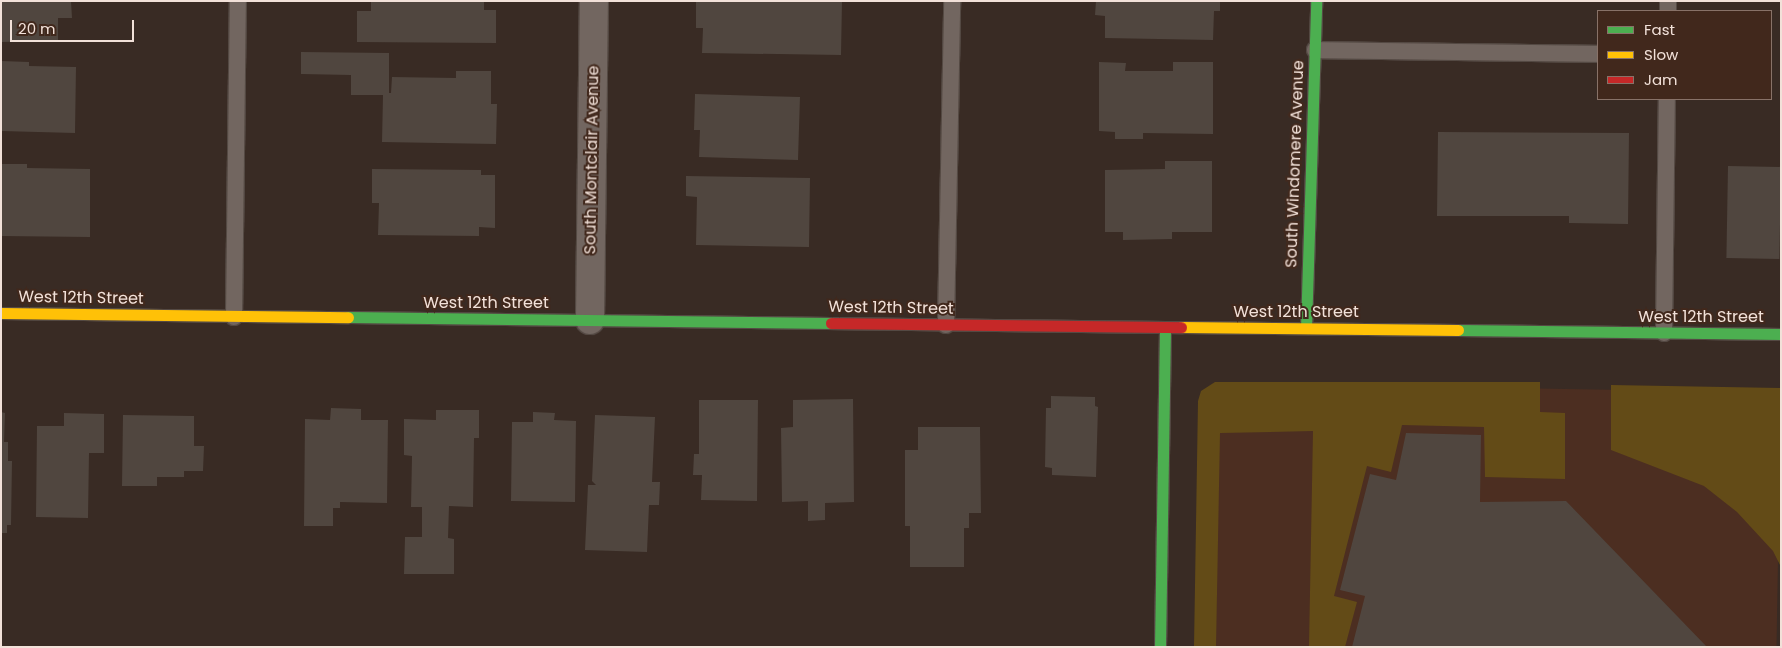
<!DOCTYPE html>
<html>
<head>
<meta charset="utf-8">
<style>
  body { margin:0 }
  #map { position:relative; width:1782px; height:648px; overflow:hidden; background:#392b24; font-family:Poppins,sans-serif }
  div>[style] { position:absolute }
  .built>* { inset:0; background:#4c2e21; transform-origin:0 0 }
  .green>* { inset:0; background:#634b17 }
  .building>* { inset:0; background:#50463f; transform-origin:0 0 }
  .roads { filter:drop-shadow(1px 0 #544943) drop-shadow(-1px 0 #544943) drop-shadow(0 1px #544943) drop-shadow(0 -1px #544943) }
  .lane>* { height:16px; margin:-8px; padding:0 8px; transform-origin:8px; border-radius:8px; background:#726660 }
  .street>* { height:28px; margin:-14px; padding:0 14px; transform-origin:14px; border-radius:14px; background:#726660 }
  .fast>* { height:11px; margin:-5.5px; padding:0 5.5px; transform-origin:5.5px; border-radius:5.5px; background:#4caf50 }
  .slow>* { height:11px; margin:-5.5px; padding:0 5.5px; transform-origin:5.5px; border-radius:5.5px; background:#ffc107 }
  .jam>* { height:11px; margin:-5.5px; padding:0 5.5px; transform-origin:5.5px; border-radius:5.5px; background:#c62828 }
  span { translate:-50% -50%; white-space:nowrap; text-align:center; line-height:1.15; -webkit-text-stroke:4px #41281c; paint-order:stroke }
  .street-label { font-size:16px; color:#f2e1d9 }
  .frame { position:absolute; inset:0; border:2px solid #f2e1d9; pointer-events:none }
  .legend { position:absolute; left:1597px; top:10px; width:175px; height:90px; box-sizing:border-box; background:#41281c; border:1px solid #887268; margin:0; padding:6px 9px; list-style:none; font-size:15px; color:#f2e1d9 }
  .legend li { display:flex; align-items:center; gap:10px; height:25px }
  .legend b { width:25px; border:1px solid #887268 }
  .scale { position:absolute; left:10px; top:20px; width:124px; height:22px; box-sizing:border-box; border:2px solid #f2e1d9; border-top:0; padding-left:6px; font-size:15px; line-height:18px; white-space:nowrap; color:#f2e1d9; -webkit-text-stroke:4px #41281c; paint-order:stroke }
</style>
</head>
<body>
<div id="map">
  <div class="built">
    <i style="left:1220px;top:383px;width:561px;height:264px;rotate:1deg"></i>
  </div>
  <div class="green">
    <i style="clip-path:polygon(1215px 382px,1540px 382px,1540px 412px,1565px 413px,1565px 479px,1485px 477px,1484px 427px,1402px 425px,1391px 472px,1367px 466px,1334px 596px,1357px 602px,1345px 647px,1309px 647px,1313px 431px,1220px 433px,1216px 647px,1194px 647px,1198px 401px,1201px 391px)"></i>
    <i style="clip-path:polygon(1611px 385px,1781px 388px,1781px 567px,1773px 551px,1737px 512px,1704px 486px,1611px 450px)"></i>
  </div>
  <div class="building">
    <i style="clip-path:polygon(1px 1px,71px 1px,72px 18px,58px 18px,58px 41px,1px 42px)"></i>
    <i style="clip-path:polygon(371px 1px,484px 1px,484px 10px,496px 10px,496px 43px,357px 42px,357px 11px,371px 11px)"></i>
    <i style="clip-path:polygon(696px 1px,842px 1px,841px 55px,702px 53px,703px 28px,696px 28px)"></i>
    <i style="clip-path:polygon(1096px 1px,1220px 1px,1220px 11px,1214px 11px,1213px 40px,1105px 38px,1105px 16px,1095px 15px)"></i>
    <i style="clip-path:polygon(301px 52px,389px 53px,389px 93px,391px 93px,392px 77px,456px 78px,456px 71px,491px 71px,491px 104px,497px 104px,496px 144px,382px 142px,383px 95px,351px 95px,351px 75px,301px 74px)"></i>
    <i style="clip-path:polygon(1px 61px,29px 62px,29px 66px,76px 67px,75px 133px,1px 131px)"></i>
    <i style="clip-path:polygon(1099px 62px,1126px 63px,1125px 71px,1173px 71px,1173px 62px,1213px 62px,1213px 134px,1143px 133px,1143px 139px,1115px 139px,1115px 132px,1099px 131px)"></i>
    <i style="clip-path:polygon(695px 94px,800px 97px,798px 160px,699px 157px,700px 130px,694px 130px)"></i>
    <i style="clip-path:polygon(1438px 132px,1629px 133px,1628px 224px,1569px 223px,1569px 216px,1437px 216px)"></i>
    <i style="clip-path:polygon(1165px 161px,1212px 161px,1212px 232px,1172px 232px,1172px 239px,1123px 240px,1123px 232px,1105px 232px,1105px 170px,1165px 169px)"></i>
    <i style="clip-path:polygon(1px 164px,27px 164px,27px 168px,90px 169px,90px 237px,1px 236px)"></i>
    <i style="left:1728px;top:166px;width:53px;height:92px;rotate:1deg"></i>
    <i style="clip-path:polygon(372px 169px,481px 170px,481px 175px,495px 175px,495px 228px,479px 227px,479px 236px,378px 235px,379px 203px,372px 203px)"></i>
    <i style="clip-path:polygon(686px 176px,810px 178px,809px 247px,696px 245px,697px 197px,686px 196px)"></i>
    <i style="clip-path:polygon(1051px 396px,1095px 397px,1095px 406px,1098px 407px,1096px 477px,1052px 475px,1052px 468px,1045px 467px,1046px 408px,1051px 408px)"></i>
    <i style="clip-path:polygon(853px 399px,854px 502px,825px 503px,825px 520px,808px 521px,808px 501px,782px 502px,781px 428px,793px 427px,793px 400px)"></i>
    <i style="clip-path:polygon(699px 400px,758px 400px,757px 501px,701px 500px,702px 475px,693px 475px,694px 454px,699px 454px)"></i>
    <i style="clip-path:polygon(331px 408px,361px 409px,361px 420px,388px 420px,387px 503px,340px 502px,340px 508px,333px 508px,333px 526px,304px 526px,305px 419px,330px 420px)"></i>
    <i style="clip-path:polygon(436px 410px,479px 410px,479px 438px,474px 438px,473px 507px,449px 506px,448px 538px,454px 539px,454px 574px,404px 574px,405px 537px,422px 537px,422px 507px,411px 507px,412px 456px,404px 455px,404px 419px,436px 420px)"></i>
    <i style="clip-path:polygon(1px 412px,5px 413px,4px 442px,8px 442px,8px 461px,12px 461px,11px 525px,7px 525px,7px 533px,1px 533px)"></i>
    <i style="clip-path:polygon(533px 412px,555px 413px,554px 420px,576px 421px,575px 502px,511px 501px,512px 422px,533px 422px)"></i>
    <i style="clip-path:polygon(64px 413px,104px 414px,104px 453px,89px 453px,88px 518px,36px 517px,37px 426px,64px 426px)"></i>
    <i style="clip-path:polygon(123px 415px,194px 416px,194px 446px,204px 446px,203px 471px,184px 471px,184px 477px,157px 477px,157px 486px,122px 486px)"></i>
    <i style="clip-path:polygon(595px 415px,655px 417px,652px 482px,660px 482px,659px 505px,649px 505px,647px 552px,585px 550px,588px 485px,596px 485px,592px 481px)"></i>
    <i style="clip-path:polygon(918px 427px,980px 427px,981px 513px,969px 513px,969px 528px,964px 528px,964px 567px,910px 567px,910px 526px,905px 526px,905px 450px,918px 450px)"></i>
    <i style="clip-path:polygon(1406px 433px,1481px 435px,1480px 502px,1566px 501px,1707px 647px,1352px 647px,1365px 596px,1340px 590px,1370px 474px,1396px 480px)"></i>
  </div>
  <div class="roads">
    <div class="lane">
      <i style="left:1668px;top:11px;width:10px;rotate:-90deg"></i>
      <i style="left:1315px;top:50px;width:283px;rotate:0.8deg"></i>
      <i style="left:234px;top:317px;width:316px;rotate:-89.3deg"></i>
      <i style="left:946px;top:325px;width:324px;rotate:-88.9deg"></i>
      <i style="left:1664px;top:333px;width:234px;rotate:-89.3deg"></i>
    </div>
    <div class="street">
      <i style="left:590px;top:320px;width:319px;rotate:-89.3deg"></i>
    </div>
    <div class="fast">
      <i style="left:348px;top:317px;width:483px;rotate:0.7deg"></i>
      <i style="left:1306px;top:328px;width:327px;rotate:-88.2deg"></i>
      <i style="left:1458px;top:330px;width:323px;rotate:0.7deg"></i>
      <i style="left:1160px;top:647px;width:319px;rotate:-89.1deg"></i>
    </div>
    <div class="slow">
      <i style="left:1px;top:313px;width:347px;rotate:0.7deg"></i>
      <i style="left:1181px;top:327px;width:277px;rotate:0.6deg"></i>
    </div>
    <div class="jam">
      <i style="left:831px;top:323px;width:350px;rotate:0.7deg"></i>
    </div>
  </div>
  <div class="street-label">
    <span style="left:592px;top:160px;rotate:-89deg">South Montclair Avenue</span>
    <span style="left:1295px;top:164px;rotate:-88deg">South Windomere Avenue</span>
    <span style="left:81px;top:298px;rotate:1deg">West 12th Street</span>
    <span style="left:486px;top:303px">West 12th Street</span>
    <span style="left:891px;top:308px;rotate:1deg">West 12th Street</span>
    <span style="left:1296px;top:312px">West 12th Street</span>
    <span style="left:1701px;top:317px">West 12th Street</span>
  </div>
  <div class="frame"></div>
  <ul class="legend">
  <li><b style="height:6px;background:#4caf50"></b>Fast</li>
  <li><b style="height:6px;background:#ffc107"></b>Slow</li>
  <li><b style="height:6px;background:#c62828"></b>Jam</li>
  </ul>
  <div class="scale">20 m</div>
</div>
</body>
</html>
